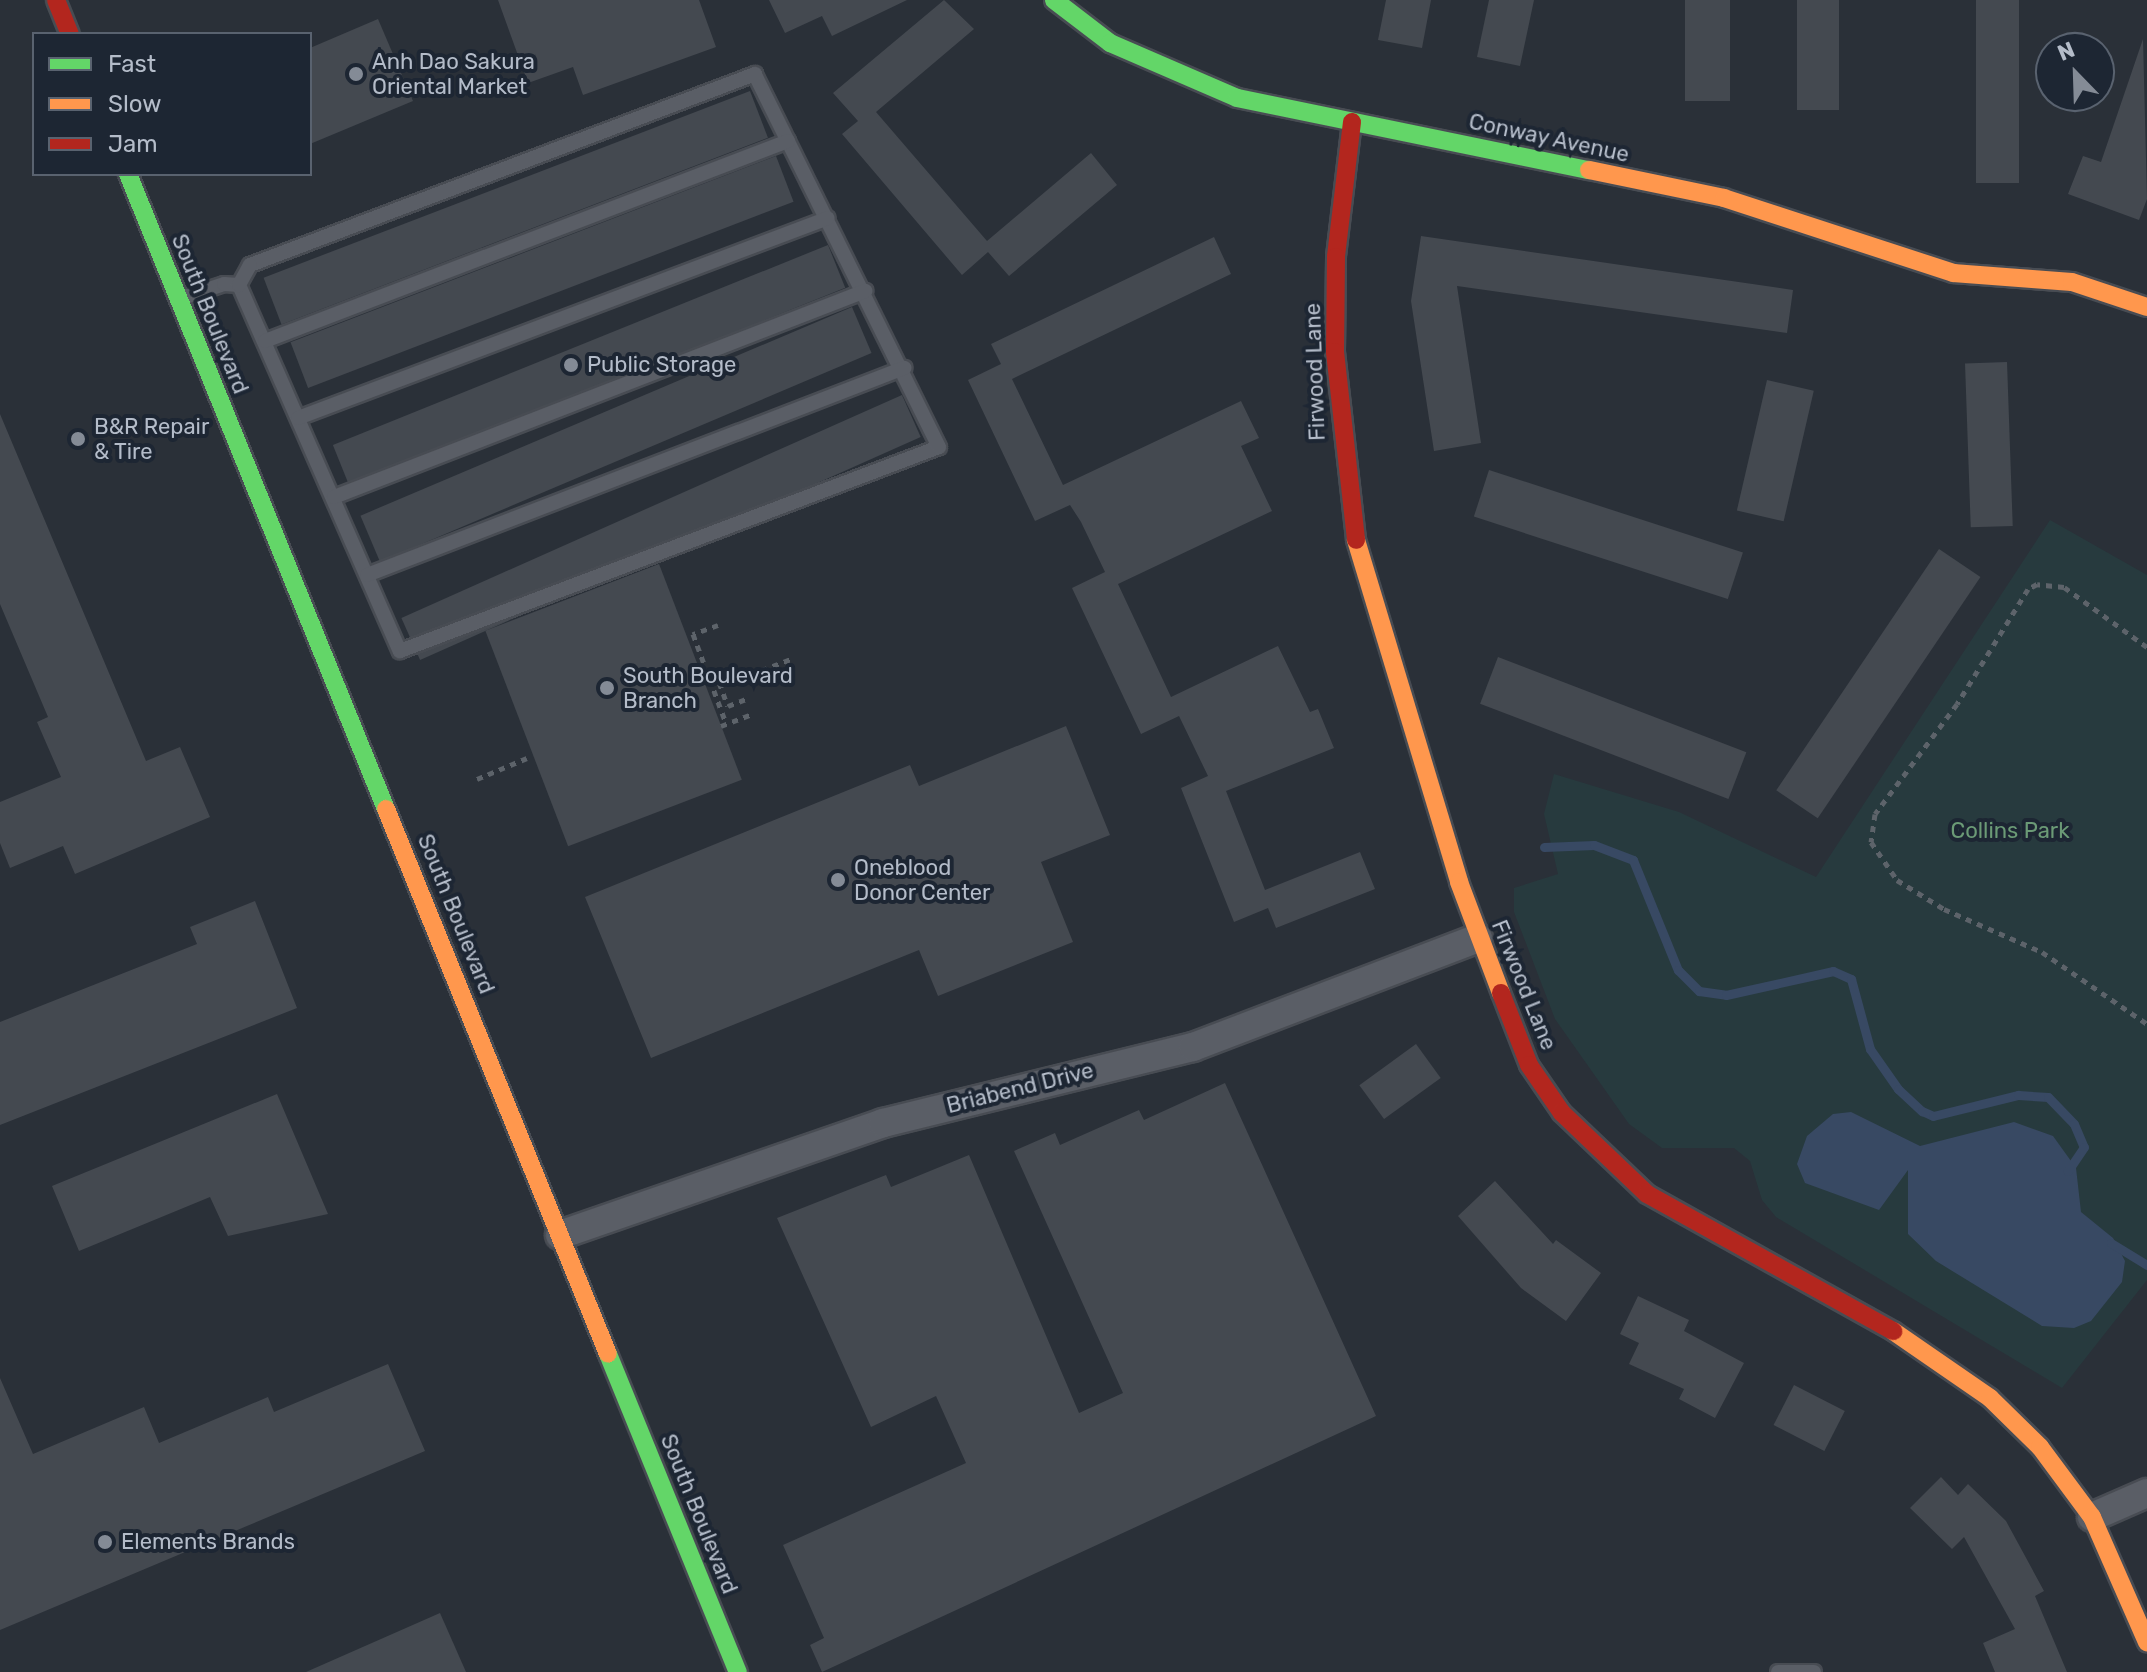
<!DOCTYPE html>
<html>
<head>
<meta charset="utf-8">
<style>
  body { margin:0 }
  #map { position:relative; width:2147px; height:1672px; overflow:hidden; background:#2a3038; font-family:Rubik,sans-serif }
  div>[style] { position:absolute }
  .green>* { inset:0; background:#273a3e }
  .water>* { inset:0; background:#384963 }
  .stream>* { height:9px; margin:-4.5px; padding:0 4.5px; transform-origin:4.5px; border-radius:4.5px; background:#384963 }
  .building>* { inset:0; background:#444950; transform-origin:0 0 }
  .path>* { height:5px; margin-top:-2.5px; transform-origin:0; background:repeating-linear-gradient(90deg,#5d636a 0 6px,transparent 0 12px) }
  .roads { filter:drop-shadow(2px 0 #484c53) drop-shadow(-2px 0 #484c53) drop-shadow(0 2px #484c53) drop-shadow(0 -2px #484c53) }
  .lane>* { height:14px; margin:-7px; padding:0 7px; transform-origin:7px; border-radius:7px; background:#5a5e66 }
  .street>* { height:28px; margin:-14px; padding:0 14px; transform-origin:14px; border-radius:14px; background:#5a5e66 }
  .fast>* { height:18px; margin:-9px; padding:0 9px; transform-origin:9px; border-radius:9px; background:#63d668 }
  .slow>* { height:18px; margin:-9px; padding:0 9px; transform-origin:9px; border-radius:9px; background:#ff974d }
  .jam>* { height:18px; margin:-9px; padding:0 9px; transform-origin:9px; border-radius:9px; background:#b3261e }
  .dots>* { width:22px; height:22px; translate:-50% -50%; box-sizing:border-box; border:4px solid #1d2633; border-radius:50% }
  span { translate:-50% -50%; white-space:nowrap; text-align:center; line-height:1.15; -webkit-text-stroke:8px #1d2633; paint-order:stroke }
  .poi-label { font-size:22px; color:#b4bcc9 }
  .left { translate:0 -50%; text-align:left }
  .street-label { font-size:22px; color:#b4bcc9 }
  .park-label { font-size:22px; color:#6b9a76 }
  .legend { position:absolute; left:32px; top:32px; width:280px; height:144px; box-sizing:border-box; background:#1d2633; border:2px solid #59626f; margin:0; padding:10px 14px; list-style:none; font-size:24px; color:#b4bcc9 }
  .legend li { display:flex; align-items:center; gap:16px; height:40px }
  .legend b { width:40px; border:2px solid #59626f }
  .north { position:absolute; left:2035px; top:32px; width:80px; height:80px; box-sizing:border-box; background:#1d2633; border:2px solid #59626f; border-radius:50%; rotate:337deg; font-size:22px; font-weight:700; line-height:32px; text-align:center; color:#b4bcc9 }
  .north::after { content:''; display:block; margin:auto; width:28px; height:36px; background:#848b96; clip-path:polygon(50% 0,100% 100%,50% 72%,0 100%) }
</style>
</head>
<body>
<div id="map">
  <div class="green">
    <i style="clip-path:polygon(2050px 520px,2147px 575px,2147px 1280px,2062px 1388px,1776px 1217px,1762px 1200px,1750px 1161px,1734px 1148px,1662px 1148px,1629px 1124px,1555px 1019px,1514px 912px,1514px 888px,1558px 874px,1544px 814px,1554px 774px,1679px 812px,1816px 877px)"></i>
  </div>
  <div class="water">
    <i style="clip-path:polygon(1851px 1112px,1920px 1146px,2014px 1122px,2053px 1136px,2076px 1168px,2081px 1212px,2113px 1238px,2125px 1261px,2122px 1282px,2091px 1321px,2074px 1328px,2042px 1326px,1936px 1261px,1908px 1234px,1908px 1170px,1879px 1210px,1805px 1183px,1797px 1164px,1807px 1136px,1833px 1114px)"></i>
  </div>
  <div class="stream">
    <i style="left:1544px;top:847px;width:50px;rotate:-2.3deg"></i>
    <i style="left:1594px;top:845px;width:42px;rotate:21deg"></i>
    <i style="left:1633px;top:860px;width:119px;rotate:67.8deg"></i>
    <i style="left:1678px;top:970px;width:30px;rotate:45deg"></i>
    <i style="left:1699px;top:991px;width:27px;rotate:8deg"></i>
    <i style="left:1726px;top:995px;width:110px;rotate:-12.6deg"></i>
    <i style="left:1833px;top:971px;width:20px;rotate:24deg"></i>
    <i style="left:1851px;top:979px;width:73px;rotate:74.8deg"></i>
    <i style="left:1870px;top:1049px;width:49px;rotate:55deg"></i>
    <i style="left:1898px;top:1089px;width:33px;rotate:43deg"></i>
    <i style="left:1922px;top:1111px;width:12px;rotate:24deg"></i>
    <i style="left:1933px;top:1116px;width:88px;rotate:-13.9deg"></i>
    <i style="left:2018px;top:1095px;width:30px;rotate:4deg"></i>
    <i style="left:2048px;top:1097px;width:37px;rotate:46deg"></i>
    <i style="left:2074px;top:1124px;width:25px;rotate:67deg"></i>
    <i style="left:2084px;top:1147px;width:29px;rotate:124deg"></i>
    <i style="left:2111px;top:1243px;width:42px;rotate:31.4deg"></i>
  </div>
  <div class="building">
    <i style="clip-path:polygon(498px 0,699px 0,716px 47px,583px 95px,573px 67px,528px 83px)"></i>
    <i style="clip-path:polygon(769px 0,907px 0,832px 36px,822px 16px,785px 33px)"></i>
    <i style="clip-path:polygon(944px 0,974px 29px,876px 112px,987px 241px,1091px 153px,1117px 185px,1009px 276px,988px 252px,962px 275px,842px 134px,858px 121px,833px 93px)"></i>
    <i style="clip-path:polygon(1386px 0,1431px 0,1422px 48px,1378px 40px)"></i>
    <i style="clip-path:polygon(1489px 0,1534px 0,1520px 66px,1477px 57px)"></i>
    <i style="left:1685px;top:0;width:45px;height:101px"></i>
    <i style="left:1797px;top:0;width:42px;height:110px"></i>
    <i style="left:1976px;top:0;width:43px;height:183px"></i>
    <i style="clip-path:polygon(378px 19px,413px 101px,310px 144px,310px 48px)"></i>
    <i style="clip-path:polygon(2143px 39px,2147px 199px,2139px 220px,2068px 194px,2083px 156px,2101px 162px)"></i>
    <i style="left:750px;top:91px;width:50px;height:521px;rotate:69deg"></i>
    <i style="left:776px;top:156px;width:49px;height:520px;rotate:69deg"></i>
    <i style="clip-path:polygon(1421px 236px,1793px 290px,1787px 333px,1457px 286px,1481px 443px,1434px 451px,1411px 301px)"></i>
    <i style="clip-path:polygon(1214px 237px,1231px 274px,1012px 379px,1063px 485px,1241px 401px,1259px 438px,1241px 446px,1272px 511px,1118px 584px,1171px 697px,1278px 646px,1310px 712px,1318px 709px,1334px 748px,1226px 791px,1265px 890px,1360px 852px,1375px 889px,1276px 928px,1268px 908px,1234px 922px,1181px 788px,1208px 776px,1179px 716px,1141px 734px,1072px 588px,1105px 572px,1081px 522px,1070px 505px,1035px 521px,968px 380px,1001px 364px,991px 344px)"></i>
    <i style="left:828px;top:245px;width:46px;height:534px;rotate:68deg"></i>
    <i style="left:852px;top:307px;width:50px;height:534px;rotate:67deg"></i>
    <i style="left:2007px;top:362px;width:164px;height:42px;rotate:88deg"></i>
    <i style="left:1767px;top:380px;width:48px;height:134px;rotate:13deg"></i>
    <i style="left:902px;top:395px;width:46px;height:548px;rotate:66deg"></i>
    <i style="clip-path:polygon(0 414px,146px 761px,180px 747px,210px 817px,75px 874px,63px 846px,10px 868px,0 843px,0 802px,61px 777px,37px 722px,48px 717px,0 604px)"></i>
    <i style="left:1489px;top:470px;width:267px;height:49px;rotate:18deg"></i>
    <i style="left:1939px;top:549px;width:50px;height:291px;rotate:34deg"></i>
    <i style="left:659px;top:564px;width:231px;height:186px;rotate:69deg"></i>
    <i style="left:1498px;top:657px;width:266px;height:50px;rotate:21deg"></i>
    <i style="clip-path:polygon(1066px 726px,1110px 835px,1041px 862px,1073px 942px,938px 996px,919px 950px,651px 1058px,585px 897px,910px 765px,919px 786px)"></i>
    <i style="clip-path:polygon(255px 901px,297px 1008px,0 1125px,0 1022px,197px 944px,190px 927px)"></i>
    <i style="left:1416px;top:1044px;width:42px;height:70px;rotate:54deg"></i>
    <i style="clip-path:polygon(1225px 1083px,1376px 1416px,822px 1672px,810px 1645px,824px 1638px,783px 1545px,966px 1463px,936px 1396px,871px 1427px,777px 1218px,886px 1175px,891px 1187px,969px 1155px,1079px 1413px,1123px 1393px,1014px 1151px,1055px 1133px,1060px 1145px,1139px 1110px,1144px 1120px)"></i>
    <i style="clip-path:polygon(277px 1094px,328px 1214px,228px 1236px,210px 1197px,79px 1251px,52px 1186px)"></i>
    <i style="clip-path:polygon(1495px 1181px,1553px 1244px,1556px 1240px,1601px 1273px,1566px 1321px,1521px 1288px,1458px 1216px)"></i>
    <i style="clip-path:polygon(1638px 1296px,1689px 1320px,1684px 1331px,1744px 1363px,1715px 1418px,1679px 1399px,1684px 1389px,1629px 1364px,1639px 1343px,1620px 1334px)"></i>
    <i style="clip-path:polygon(388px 1364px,425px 1451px,0 1630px,0 1378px,33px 1454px,144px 1407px,159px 1443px,268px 1397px,274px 1412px)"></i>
    <i style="left:1794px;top:1385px;width:57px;height:45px;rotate:27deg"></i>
    <i style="clip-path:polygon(1941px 1477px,1958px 1495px,1968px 1484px,2006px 1521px,2044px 1591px,2035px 1596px,2067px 1672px,1995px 1672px,1983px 1643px,2015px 1629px,1964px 1537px,1952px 1549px,1910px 1508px)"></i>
    <i style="clip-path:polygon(440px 1613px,466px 1672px,306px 1672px)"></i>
  </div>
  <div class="path">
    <i style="left:718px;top:625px;width:27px;rotate:160deg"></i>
    <i style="left:693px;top:634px;width:95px;rotate:69.7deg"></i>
    <i style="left:2147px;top:647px;width:102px;rotate:-144.1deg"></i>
    <i style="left:2064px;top:587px;width:27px;rotate:-174deg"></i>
    <i style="left:2037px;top:584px;width:10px;rotate:151deg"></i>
    <i style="left:2028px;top:589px;width:135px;rotate:121.7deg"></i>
    <i style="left:1957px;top:704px;width:137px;rotate:126.7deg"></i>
    <i style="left:1875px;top:814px;width:28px;rotate:98deg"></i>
    <i style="left:1871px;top:842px;width:46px;rotate:55.6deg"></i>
    <i style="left:1897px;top:880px;width:55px;rotate:31.7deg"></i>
    <i style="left:1944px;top:909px;width:107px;rotate:23.7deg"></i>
    <i style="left:2042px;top:952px;width:127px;rotate:34.4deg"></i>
    <i style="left:707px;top:673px;width:8px;rotate:-14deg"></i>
    <i style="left:715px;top:671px;width:37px;rotate:70deg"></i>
    <i style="left:728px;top:706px;width:19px;rotate:-21deg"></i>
    <i style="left:739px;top:679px;width:56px;rotate:-21deg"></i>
    <i style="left:721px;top:726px;width:33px;rotate:-21deg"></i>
    <i style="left:477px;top:779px;width:54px;rotate:-22.8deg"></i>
  </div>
  <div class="roads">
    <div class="lane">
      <i style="left:182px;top:298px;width:44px;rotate:-18.4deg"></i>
      <i style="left:224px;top:284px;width:15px;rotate:4deg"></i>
      <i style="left:239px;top:285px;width:400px;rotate:66.3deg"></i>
      <i style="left:400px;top:651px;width:576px;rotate:-20.73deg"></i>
      <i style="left:939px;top:447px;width:416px;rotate:-116.3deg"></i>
      <i style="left:755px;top:74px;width:540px;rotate:159.28deg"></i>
      <i style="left:250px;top:265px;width:23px;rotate:119deg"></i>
      <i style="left:265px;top:341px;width:560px;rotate:-20.93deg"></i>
      <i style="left:298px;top:418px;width:566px;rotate:-20.67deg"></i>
      <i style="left:334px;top:497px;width:570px;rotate:-21.2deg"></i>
      <i style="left:367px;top:575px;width:576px;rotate:-21.08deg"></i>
      <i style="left:1778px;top:1672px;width:36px"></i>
    </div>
    <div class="street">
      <i style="left:560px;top:1235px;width:342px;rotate:-19.1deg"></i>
      <i style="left:883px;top:1123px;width:319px;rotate:-13.8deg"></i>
      <i style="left:1193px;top:1047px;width:305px;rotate:-20.9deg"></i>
      <i style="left:2092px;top:1517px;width:60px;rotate:-23.6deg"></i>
    </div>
    <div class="fast">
      <i style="left:1054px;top:0;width:71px;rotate:37.5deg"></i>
      <i style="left:1110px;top:43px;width:138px;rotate:23.4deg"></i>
      <i style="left:1237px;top:98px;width:359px;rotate:11.6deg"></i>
      <i style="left:128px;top:174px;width:685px;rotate:67.89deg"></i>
      <i style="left:608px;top:1354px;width:344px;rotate:67.8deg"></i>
    </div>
    <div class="slow">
      <i style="left:1589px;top:170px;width:138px;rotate:11.7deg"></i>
      <i style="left:1724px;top:198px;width:241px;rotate:18.1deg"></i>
      <i style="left:1953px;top:273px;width:119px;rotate:4.3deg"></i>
      <i style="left:2072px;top:282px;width:79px;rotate:18.4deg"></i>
      <i style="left:1356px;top:540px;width:357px;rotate:73.2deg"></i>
      <i style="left:1459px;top:882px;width:119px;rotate:69.3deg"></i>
      <i style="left:386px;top:809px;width:588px;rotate:67.84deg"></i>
      <i style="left:1893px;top:1331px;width:118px;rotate:34.6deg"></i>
      <i style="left:1990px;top:1398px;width:70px;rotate:44.4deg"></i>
      <i style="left:2040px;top:1447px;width:87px;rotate:53.4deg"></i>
      <i style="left:2092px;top:1517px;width:137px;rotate:66.3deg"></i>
    </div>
    <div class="jam">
      <i style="left:56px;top:0;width:37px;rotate:68deg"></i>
      <i style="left:1352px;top:122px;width:136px;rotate:96.8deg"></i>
      <i style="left:1336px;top:257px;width:95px;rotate:90.6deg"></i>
      <i style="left:1335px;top:352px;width:189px;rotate:83.6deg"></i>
      <i style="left:1501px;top:993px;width:77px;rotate:68.7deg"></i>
      <i style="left:1529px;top:1065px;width:58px;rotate:55.5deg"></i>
      <i style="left:1562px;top:1113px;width:117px;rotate:43.6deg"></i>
      <i style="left:1647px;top:1194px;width:282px;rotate:29.1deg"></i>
    </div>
  </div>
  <div class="dots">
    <i style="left:356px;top:74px;background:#848b96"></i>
    <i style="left:571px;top:365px;background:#848b96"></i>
    <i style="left:78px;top:439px;background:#848b96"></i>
    <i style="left:607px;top:688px;background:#848b96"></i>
    <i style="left:838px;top:880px;background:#848b96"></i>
    <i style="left:105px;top:1542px;background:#848b96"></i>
  </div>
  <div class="poi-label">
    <span class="left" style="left:372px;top:74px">Anh Dao Sakura<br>Oriental Market</span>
    <span class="left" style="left:587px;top:365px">Public Storage</span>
    <span class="left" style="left:94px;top:439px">B&amp;R Repair<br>&amp; Tire</span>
    <span class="left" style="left:623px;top:688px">South Boulevard<br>Branch</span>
    <span class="left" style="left:854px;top:880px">Oneblood<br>Donor Center</span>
    <span class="left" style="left:121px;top:1542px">Elements Brands</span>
  </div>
  <div class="street-label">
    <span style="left:1549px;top:138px;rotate:12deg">Conway Avenue</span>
    <span style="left:210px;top:314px;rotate:68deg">South Boulevard</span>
    <span style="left:1315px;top:372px;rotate:-92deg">Firwood Lane</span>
    <span style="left:456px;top:914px;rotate:68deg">South Boulevard</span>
    <span style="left:1524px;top:985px;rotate:68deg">Firwood Lane</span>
    <span style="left:1020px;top:1088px;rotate:-14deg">Briabend Drive</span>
    <span style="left:699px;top:1514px;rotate:68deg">South Boulevard</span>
  </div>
  <div class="park-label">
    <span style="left:2010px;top:831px">Collins Park</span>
  </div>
  <ul class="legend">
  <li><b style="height:10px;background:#63d668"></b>Fast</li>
  <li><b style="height:10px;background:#ff974d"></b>Slow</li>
  <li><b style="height:10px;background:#b3261e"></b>Jam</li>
  </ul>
  <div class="north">N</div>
</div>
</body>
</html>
